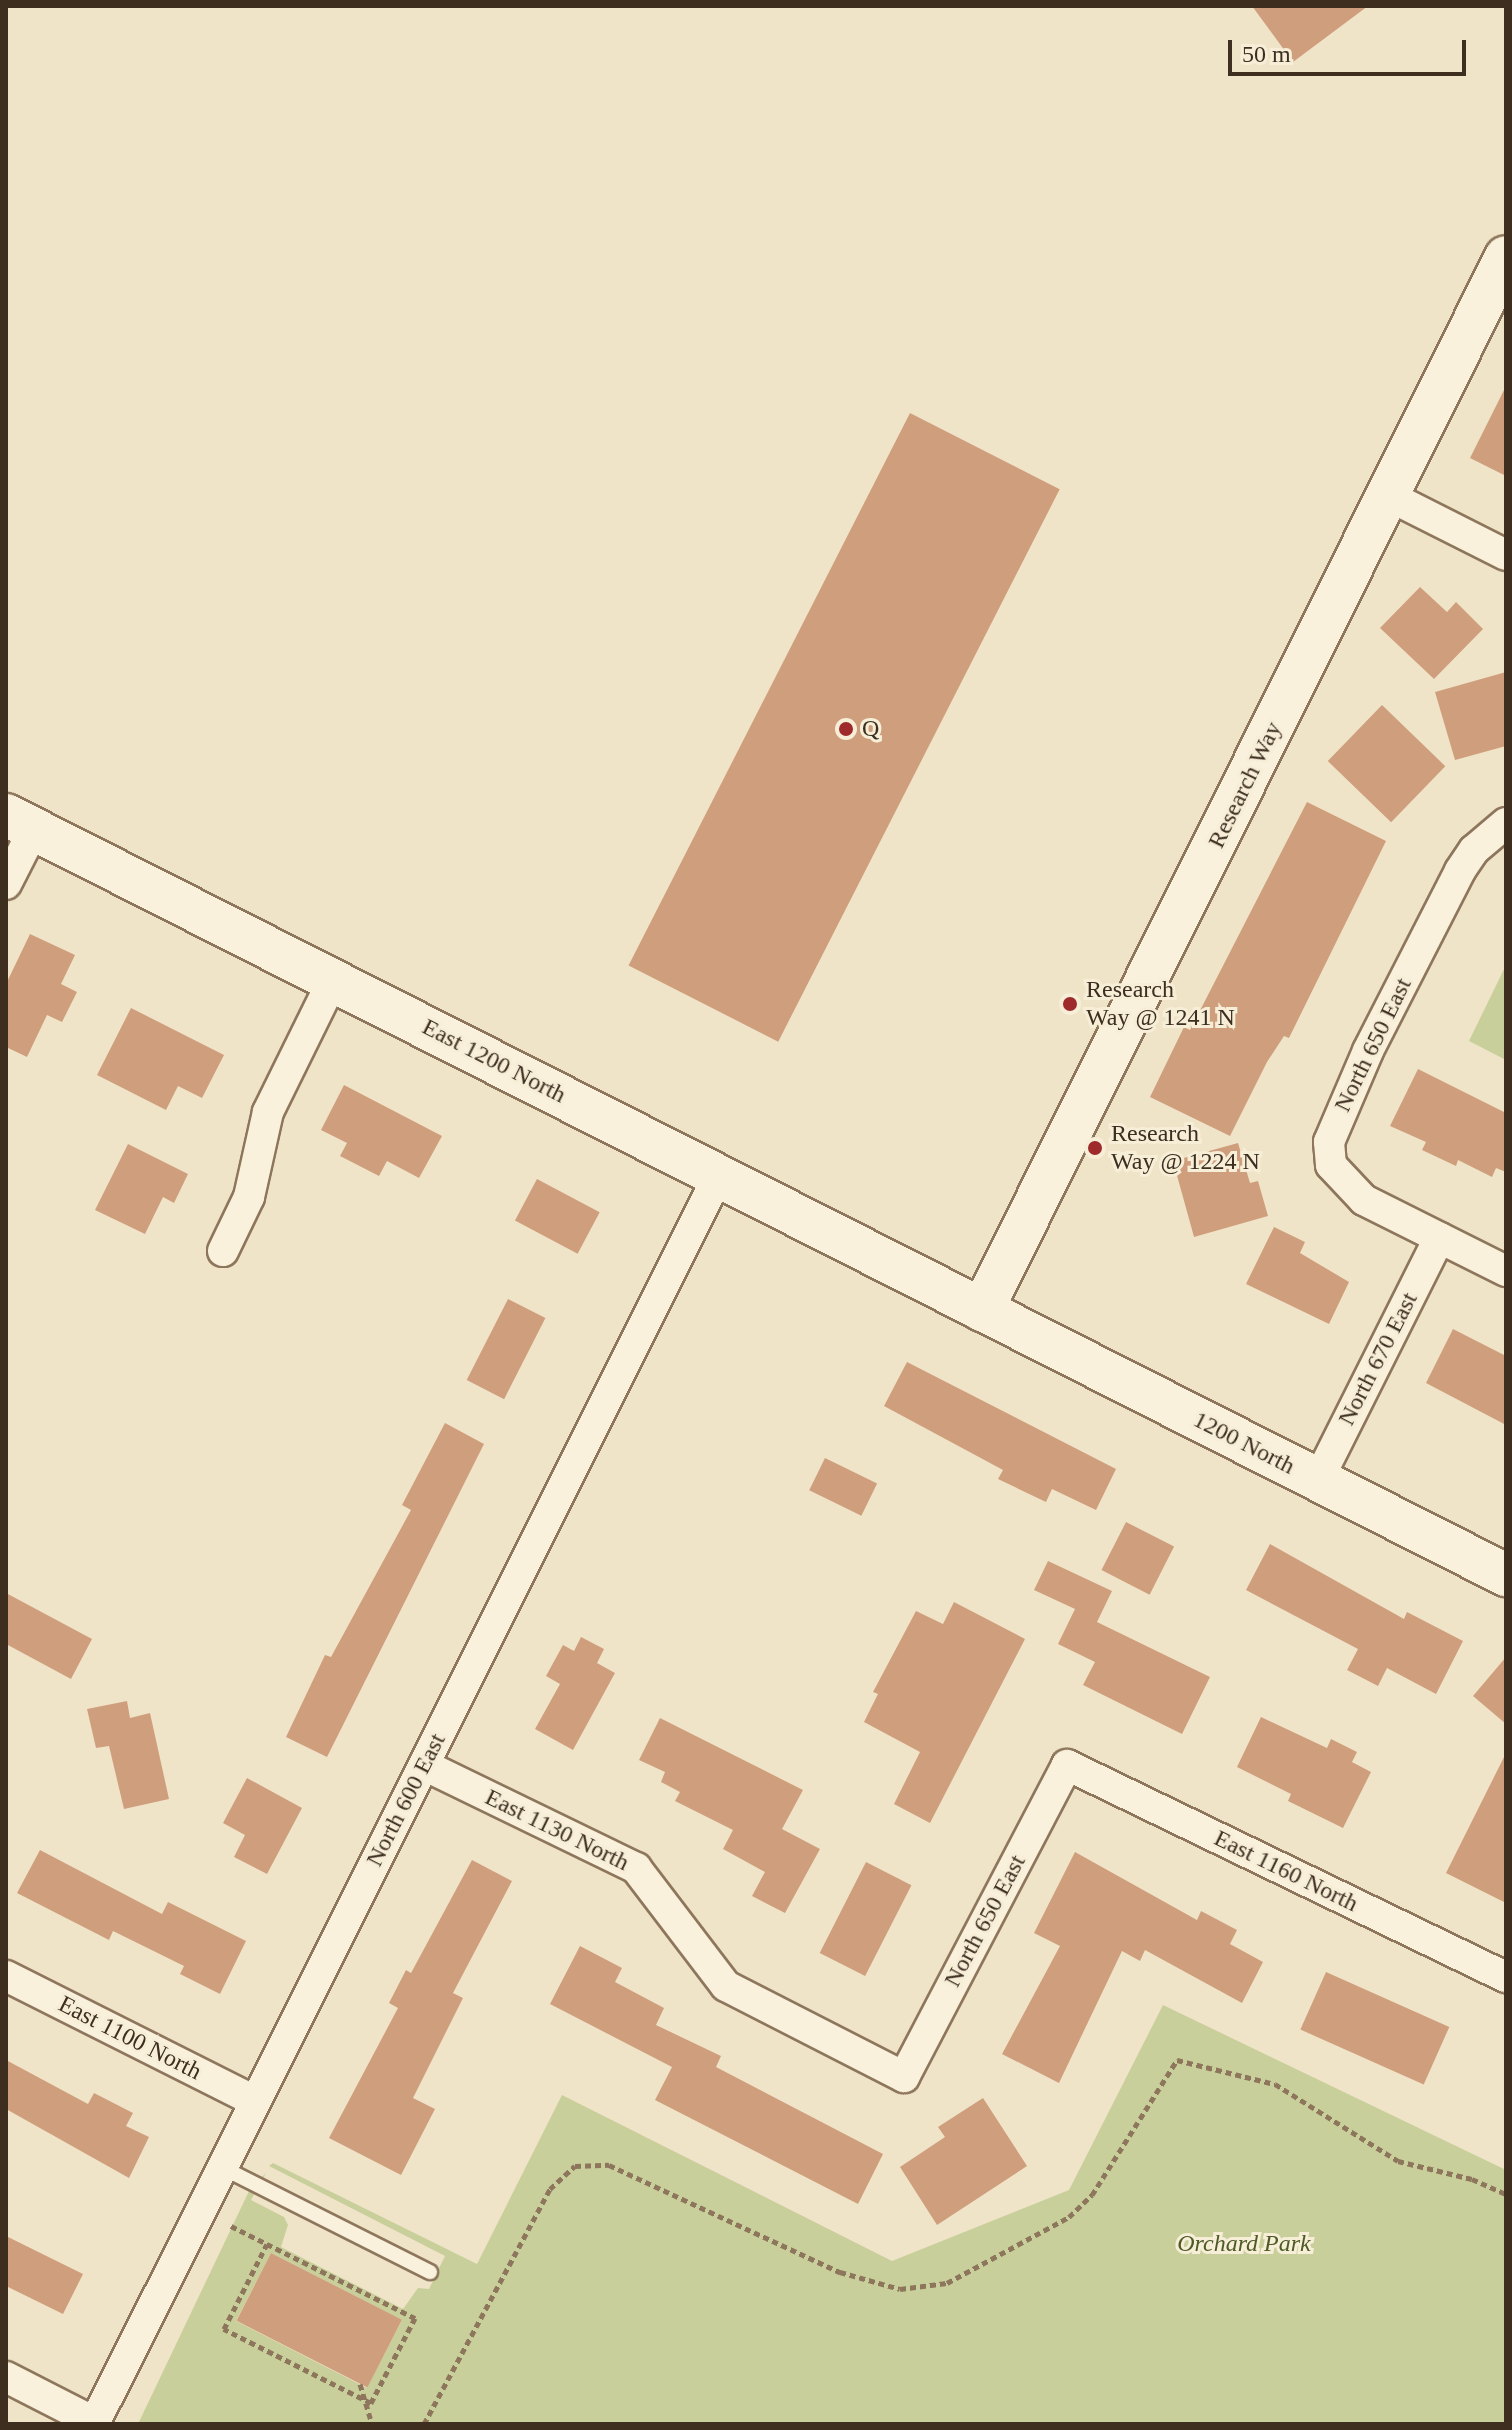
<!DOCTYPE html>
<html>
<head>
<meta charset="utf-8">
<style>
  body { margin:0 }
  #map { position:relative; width:1512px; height:2430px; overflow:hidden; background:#f0e4c8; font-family:"Times New Roman",serif }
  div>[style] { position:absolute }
  .green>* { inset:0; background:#c9cf9b }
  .building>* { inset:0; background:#cf9f7d; transform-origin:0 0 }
  .path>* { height:5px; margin-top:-2.5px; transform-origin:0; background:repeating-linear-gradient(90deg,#8d765c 0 6px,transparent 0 10px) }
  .roads { filter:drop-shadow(2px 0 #8d765c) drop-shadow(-2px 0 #8d765c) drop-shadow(0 2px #8d765c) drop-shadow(0 -2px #8d765c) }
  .lane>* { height:14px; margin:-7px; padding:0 7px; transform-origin:7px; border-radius:7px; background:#faf1dc }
  .street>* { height:30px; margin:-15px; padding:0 15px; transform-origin:15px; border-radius:15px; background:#faf1dc }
  .secondary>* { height:42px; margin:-21px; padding:0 21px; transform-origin:21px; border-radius:21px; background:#faf1dc }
  .dots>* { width:22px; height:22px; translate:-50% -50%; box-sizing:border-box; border:4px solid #f7eed8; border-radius:50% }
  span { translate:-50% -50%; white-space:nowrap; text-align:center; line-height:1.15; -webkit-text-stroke:6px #f7eed8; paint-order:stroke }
  .poi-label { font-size:24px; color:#3d2e20 }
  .left { translate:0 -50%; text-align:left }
  .street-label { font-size:24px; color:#3d2e20 }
  .park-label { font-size:24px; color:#4d5a26; font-style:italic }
  .frame { position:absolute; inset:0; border:8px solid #3d2e20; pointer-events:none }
  .scale { position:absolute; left:1228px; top:40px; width:238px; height:36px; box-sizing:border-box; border:4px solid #3d2e20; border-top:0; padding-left:10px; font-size:24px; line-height:28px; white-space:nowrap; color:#3d2e20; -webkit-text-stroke:6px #f7eed8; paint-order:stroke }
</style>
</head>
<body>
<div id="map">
  <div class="green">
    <i style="clip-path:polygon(1506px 965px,1506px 1060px,1469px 1041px)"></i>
    <i style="clip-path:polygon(evenodd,1163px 2005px,1506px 2170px,1506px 2424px,138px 2424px,250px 2189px,266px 2173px,251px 2200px,284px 2217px,288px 2225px,281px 2247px,403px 2309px,418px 2288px,429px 2289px,445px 2256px,269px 2166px,273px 2163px,477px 2264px,562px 2095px,892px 2261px,1069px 2190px,1163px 2005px,271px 2253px,402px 2320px,367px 2388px,236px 2321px,271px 2253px)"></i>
  </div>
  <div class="building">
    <i style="clip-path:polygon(1252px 6px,1368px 6px,1293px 62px)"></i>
    <i style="clip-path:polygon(1506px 386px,1506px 476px,1470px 458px)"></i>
    <i style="left:910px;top:413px;width:168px;height:620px;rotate:27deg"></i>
    <i style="clip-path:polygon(1420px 587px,1447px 612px,1456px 602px,1483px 629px,1434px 679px,1380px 628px)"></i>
    <i style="clip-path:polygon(1506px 672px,1506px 746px,1455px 760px,1435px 692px)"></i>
    <i style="left:1382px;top:705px;width:88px;height:78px;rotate:44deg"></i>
    <i style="clip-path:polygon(1307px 802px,1386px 841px,1289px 1038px,1284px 1036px,1267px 1062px,1230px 1136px,1150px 1097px,1184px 1027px,1190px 1030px)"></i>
    <i style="clip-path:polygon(30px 934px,75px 955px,61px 984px,77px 992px,62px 1022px,47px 1015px,27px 1057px,6px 1047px,6px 984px)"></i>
    <i style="clip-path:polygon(131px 1008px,224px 1055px,202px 1098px,178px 1086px,166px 1110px,97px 1075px)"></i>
    <i style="clip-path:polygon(1418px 1069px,1506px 1113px,1506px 1172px,1496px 1168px,1492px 1177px,1458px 1160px,1456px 1166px,1422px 1150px,1426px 1142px,1390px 1126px)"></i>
    <i style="clip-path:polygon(344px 1085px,442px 1136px,419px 1178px,387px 1161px,379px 1176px,340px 1156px,347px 1143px,321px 1130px)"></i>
    <i style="clip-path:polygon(1238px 1143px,1250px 1183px,1258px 1181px,1268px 1216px,1194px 1237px,1173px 1161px)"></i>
    <i style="clip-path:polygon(128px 1144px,188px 1174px,174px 1203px,163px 1197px,145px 1234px,95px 1210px)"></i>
    <i style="left:537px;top:1179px;width:71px;height:47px;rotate:28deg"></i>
    <i style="clip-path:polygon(1274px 1227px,1305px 1242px,1300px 1253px,1349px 1282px,1329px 1324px,1246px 1284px)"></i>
    <i style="left:508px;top:1299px;width:42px;height:91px;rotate:27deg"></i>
    <i style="clip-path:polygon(1453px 1329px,1506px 1356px,1506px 1425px,1426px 1383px)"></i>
    <i style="clip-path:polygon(907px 1362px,1116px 1469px,1096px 1510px,1052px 1489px,1046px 1502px,998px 1479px,1003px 1470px,884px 1406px)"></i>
    <i style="clip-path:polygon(445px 1423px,484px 1444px,327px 1757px,286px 1737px,325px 1655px,331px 1657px,411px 1510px,402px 1505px)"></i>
    <i style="left:825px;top:1458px;width:58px;height:36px;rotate:26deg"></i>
    <i style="left:1126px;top:1522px;width:54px;height:54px;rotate:27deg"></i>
    <i style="clip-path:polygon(1270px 1544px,1404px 1619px,1407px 1612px,1463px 1641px,1436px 1694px,1387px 1668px,1378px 1686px,1347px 1670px,1358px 1649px,1246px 1590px)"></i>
    <i style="clip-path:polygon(1048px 1561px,1112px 1591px,1097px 1622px,1210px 1677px,1182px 1734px,1083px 1685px,1095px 1662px,1058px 1644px,1075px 1609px,1034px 1590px)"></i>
    <i style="clip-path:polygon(6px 1593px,92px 1639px,71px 1679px,6px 1644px)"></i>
    <i style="clip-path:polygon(954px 1602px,1025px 1639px,930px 1823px,894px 1804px,920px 1752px,864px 1722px,878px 1694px,873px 1692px,916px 1611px,943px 1624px)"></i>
    <i style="clip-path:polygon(581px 1637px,604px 1649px,597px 1663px,615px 1673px,573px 1750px,535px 1729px,560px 1684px,546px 1676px,563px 1645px,574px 1651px)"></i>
    <i style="clip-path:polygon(1506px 1657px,1506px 1724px,1473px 1696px)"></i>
    <i style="clip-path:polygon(127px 1701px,130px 1718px,150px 1713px,169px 1799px,124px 1809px,109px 1746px,96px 1748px,87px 1709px)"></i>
    <i style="clip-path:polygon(1261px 1717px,1327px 1748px,1331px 1739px,1357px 1752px,1352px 1762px,1371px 1772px,1343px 1828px,1288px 1801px,1291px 1794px,1237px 1767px)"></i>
    <i style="clip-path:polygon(660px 1718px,803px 1790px,782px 1829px,820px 1849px,785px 1913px,752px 1896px,765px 1872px,723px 1849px,733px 1830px,675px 1801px,680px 1792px,661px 1782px,665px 1772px,639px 1760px)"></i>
    <i style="clip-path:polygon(1506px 1753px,1506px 1903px,1446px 1873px)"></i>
    <i style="clip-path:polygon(247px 1778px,302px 1808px,267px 1874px,234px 1857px,245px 1835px,223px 1823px)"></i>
    <i style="clip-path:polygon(40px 1850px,162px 1914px,168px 1902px,246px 1941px,220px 1994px,180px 1974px,184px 1966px,113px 1931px,109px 1940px,17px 1893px)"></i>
    <i style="clip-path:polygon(1075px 1852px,1197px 1920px,1201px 1911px,1237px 1930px,1230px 1944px,1263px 1962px,1242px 2003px,1145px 1950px,1140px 1961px,1122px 1951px,1059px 2083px,1002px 2054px,1060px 1946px,1034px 1933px)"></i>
    <i style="clip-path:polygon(472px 1860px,512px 1881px,453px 1993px,463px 1998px,413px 2098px,435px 2109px,401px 2175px,329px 2138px,398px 2008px,389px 2003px,406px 1970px,411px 1973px)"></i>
    <i style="left:866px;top:1862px;width:51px;height:102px;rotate:27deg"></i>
    <i style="clip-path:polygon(580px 1946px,622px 1968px,615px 1982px,664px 2008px,656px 2025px,721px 2056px,716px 2067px,883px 2154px,858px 2204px,655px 2100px,672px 2067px,550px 2004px)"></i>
    <i style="left:1326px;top:1972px;width:135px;height:63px;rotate:24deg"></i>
    <i style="clip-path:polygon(6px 2060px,88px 2104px,94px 2093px,133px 2113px,126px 2126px,149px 2137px,129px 2178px,6px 2109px)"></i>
    <i style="clip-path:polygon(983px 2098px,1027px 2166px,937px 2225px,900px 2167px,945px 2137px,938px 2127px)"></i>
    <i style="clip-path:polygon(6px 2236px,83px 2274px,63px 2314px,6px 2286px)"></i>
    <i style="left:271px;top:2253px;width:147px;height:76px;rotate:27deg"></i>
  </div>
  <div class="path">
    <i style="left:231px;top:2226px;width:206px;rotate:26.6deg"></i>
    <i style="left:415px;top:2318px;width:96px;rotate:117.4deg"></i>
    <i style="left:371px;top:2403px;width:165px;rotate:-153.3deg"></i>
    <i style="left:224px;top:2329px;width:95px;rotate:-63.2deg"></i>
    <i style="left:360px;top:2384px;width:42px;rotate:73.3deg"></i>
    <i style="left:424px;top:2424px;width:267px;rotate:-61.8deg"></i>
    <i style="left:550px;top:2189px;width:34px;rotate:-43deg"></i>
    <i style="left:575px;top:2166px;width:34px;rotate:-2deg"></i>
    <i style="left:609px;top:2165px;width:255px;rotate:24.9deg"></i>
    <i style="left:840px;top:2272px;width:62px;rotate:15.8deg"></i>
    <i style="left:900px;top:2289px;width:47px;rotate:-7.3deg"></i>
    <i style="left:947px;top:2283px;width:139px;rotate:-28.4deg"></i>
    <i style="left:1069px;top:2217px;width:32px;rotate:-44deg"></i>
    <i style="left:1092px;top:2195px;width:160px;rotate:-57.8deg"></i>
    <i style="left:1177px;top:2060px;width:101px;rotate:13.8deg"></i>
    <i style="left:1275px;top:2084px;width:145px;rotate:32deg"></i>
    <i style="left:1398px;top:2161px;width:76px;rotate:13.7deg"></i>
    <i style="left:1472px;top:2179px;width:37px;rotate:24deg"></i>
  </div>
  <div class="roads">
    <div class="lane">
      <i style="left:221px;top:2167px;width:234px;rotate:26.7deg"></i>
    </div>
    <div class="street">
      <i style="left:1387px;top:495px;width:133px;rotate:26.8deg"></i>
      <i style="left:1506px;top:823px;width:42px;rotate:139.8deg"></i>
      <i style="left:1474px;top:850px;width:25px;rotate:124deg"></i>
      <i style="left:1460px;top:871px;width:202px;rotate:117.1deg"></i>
      <i style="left:1368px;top:1051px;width:99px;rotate:113.2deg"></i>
      <i style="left:1329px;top:1142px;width:23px;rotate:85deg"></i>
      <i style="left:1331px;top:1165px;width:48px;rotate:46.7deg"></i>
      <i style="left:1364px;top:1200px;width:159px;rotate:26.6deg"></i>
      <i style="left:6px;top:884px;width:62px;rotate:-63deg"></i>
      <i style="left:223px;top:1251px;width:60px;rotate:-64.3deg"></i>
      <i style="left:249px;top:1197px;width:87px;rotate:-77.4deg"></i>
      <i style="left:268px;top:1112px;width:147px;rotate:-63.8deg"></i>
      <i style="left:1318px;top:1480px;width:271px;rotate:-63.4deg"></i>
      <i style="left:424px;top:1765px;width:236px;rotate:25.9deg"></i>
      <i style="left:636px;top:1868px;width:148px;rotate:52.7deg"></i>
      <i style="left:726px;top:1986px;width:200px;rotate:27.1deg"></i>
      <i style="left:904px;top:2077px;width:352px;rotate:-62.4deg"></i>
      <i style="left:1067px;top:1765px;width:488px;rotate:25.8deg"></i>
      <i style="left:6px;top:1976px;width:278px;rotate:26.7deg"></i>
      <i style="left:6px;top:2377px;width:99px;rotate:27.1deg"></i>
      <i style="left:94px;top:2424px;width:1394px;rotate:-63.42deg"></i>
    </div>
    <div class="secondary">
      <i style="left:6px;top:815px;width:1682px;rotate:26.87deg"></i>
      <i style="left:982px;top:1310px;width:1176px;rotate:-63.54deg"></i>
    </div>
  </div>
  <div class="dots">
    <i style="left:846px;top:729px;background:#9e2a2b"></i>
    <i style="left:1070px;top:1004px;background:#9e2a2b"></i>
    <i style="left:1095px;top:1148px;background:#9e2a2b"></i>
  </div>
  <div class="poi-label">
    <span class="left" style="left:862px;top:729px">Q</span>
    <span class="left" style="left:1086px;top:1004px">Research<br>Way @ 1241 N</span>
    <span class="left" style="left:1111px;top:1148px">Research<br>Way @ 1224 N</span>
  </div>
  <div class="street-label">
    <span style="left:1245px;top:785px;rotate:-64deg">Research Way</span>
    <span style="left:1373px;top:1045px;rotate:-64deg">North 650 East</span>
    <span style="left:494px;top:1061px;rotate:27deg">East 1200 North</span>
    <span style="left:1378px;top:1359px;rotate:-63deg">North 670 East</span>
    <span style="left:1244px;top:1443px;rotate:27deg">1200 North</span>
    <span style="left:406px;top:1800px;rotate:-63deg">North 600 East</span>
    <span style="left:557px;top:1830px;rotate:26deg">East 1130 North</span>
    <span style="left:1286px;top:1871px;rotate:26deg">East 1160 North</span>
    <span style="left:985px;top:1921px;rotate:-62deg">North 650 East</span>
    <span style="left:130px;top:2038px;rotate:27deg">East 1100 North</span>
  </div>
  <div class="park-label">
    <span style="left:1244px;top:2244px">Orchard Park</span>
  </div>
  <div class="frame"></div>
  <div class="scale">50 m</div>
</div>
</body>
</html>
